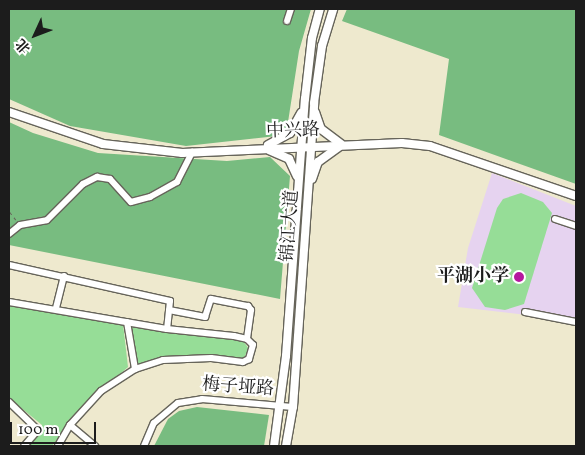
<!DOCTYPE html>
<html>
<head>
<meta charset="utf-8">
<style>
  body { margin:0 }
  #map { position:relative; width:585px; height:455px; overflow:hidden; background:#eee9ce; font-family:Vollkorn,"Noto Serif SC",serif }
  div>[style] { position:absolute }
  .built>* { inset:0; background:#e6d3f0 }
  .green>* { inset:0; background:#96dd97 }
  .forest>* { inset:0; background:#78bc80 }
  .major-tunnel>* { height:8px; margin-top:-4px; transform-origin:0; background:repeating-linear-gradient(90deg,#cecab3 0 8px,transparent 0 12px) }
  .path>* { height:1px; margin-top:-0.5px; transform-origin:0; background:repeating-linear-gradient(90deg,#66645a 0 4px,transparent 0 8px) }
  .roads { filter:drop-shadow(1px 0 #66645a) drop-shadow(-1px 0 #66645a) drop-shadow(0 1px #66645a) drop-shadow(0 -1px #66645a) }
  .minor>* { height:6px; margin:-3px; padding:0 3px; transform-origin:3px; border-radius:3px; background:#fff }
  .major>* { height:8px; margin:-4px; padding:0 4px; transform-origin:4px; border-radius:4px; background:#fff }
  .dots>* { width:14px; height:14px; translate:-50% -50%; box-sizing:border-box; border:2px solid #fff; border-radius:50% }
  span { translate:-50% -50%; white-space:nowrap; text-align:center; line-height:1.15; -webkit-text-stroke:4.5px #fff; paint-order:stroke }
  .street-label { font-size:18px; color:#1c1c1c }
  .poi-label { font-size:18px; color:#1c1c1c; font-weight:700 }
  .right { translate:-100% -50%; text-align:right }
  .frame { position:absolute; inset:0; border:10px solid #1c1c1c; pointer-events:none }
  .north { position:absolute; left:10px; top:10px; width:50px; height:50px; -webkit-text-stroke:4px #fff; paint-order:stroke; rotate:227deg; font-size:14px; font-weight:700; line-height:20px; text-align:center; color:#1c1c1c }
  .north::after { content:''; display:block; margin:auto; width:18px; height:22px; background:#1c1c1c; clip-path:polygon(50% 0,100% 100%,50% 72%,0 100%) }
  .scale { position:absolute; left:10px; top:422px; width:86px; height:22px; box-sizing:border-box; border:2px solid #1c1c1c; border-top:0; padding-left:6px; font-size:15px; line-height:18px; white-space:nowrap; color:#1c1c1c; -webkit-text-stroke:4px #fff; paint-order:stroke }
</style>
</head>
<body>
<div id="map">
  <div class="built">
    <i style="clip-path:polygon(492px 173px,576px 206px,576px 325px,535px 316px,458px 307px,468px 248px)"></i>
  </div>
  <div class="green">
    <i style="clip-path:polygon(521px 193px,543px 202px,552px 213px,524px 304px,505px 310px,485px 307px,472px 288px,497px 208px,503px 199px)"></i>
    <i style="clip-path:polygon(9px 306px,123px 324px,128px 367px,78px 411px,52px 446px,28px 446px,42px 431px,42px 425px,9px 398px)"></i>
    <i style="clip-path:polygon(130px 325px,235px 340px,244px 342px,249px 349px,243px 359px,204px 355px,137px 366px)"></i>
  </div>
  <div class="forest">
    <i style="clip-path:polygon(9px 9px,311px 9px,299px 51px,286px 135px,186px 146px,70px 126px,9px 99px)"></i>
    <i style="clip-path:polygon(347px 9px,576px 9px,576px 184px,439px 135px,449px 59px,342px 21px)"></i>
    <i style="clip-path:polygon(9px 122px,33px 133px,98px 153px,227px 161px,270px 157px,290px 176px,280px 299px,9px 245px)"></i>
    <i style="clip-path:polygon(197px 407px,269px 415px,264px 446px,154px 446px,168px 419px,179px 411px)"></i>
  </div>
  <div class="major-tunnel">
    <i style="left:575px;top:9px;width:1px"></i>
  </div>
  <div class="path">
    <i style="left:9px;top:211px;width:11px;rotate:52deg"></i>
  </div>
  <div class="roads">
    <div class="minor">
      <i style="left:287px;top:21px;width:13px;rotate:-72deg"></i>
      <i style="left:555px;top:219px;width:22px;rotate:18deg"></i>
      <i style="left:9px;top:234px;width:14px;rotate:-39deg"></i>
      <i style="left:20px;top:225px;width:27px;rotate:-10deg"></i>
      <i style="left:47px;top:220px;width:51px;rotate:-45deg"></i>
      <i style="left:83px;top:184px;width:16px;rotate:-27deg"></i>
      <i style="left:97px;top:177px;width:13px;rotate:9deg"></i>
      <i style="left:110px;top:179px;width:31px;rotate:48deg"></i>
      <i style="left:131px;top:202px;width:20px;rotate:-15deg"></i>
      <i style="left:150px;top:197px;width:31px;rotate:-29deg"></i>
      <i style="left:177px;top:182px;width:34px;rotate:-63deg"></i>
      <i style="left:9px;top:265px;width:165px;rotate:12.6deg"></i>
      <i style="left:170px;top:301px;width:28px;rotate:96deg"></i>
      <i style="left:9px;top:302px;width:160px;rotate:9.7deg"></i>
      <i style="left:167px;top:329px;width:67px;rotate:6deg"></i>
      <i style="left:234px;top:336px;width:13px;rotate:13deg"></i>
      <i style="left:247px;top:339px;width:8px;rotate:45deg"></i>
      <i style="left:253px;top:345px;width:15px;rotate:106deg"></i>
      <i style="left:249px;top:359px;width:7px;rotate:153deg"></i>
      <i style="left:243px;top:362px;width:32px;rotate:-173deg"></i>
      <i style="left:211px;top:358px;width:48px;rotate:177.6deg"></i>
      <i style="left:163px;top:360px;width:29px;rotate:162deg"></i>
      <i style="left:135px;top:369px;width:40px;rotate:147.1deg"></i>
      <i style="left:101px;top:391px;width:46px;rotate:132.4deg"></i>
      <i style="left:70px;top:425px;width:24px;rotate:120deg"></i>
      <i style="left:56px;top:308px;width:33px;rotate:-76deg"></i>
      <i style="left:169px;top:310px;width:37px;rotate:11deg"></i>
      <i style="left:205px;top:317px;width:19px;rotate:-72deg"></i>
      <i style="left:211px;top:299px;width:38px;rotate:11deg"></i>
      <i style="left:248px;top:306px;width:5px;rotate:53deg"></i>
      <i style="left:251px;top:310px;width:29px;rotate:98deg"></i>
      <i style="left:525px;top:312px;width:52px;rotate:11.1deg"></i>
      <i style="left:127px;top:322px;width:48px;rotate:80.3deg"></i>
      <i style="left:9px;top:402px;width:40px;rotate:44deg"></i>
      <i style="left:38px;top:430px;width:21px;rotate:131deg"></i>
      <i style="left:70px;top:425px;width:33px;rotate:40deg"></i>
      <i style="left:144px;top:446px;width:25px;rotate:-67deg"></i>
      <i style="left:154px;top:423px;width:31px;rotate:-40deg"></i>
      <i style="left:178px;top:403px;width:24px;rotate:-9deg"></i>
      <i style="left:202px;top:399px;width:91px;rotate:5deg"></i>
    </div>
    <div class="major">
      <i style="left:9px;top:112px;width:99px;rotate:18.8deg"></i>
      <i style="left:103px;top:144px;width:80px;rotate:6.5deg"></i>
      <i style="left:182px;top:153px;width:220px;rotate:-2.6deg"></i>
      <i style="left:402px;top:143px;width:28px;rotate:6deg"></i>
      <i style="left:430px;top:146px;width:154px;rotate:18.9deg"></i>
      <i style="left:315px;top:112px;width:18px;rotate:71deg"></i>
      <i style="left:321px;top:129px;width:25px;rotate:37deg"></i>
      <i style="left:268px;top:145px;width:25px;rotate:-29deg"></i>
      <i style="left:290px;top:133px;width:23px;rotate:-61deg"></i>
      <i style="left:269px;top:150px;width:22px;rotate:24deg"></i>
      <i style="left:289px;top:159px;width:19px;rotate:65deg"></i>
      <i style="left:312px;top:179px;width:18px;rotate:-71deg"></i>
      <i style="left:318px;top:162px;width:26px;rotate:-36deg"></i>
      <i style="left:274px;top:446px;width:91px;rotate:-82.4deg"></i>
      <i style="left:286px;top:356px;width:258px;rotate:-85.8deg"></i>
      <i style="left:305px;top:99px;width:61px;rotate:-83.5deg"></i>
      <i style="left:312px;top:38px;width:30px;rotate:-75deg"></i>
      <i style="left:286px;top:446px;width:40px;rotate:-80deg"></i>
      <i style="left:293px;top:407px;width:305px;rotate:-86deg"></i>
      <i style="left:314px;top:103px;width:58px;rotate:-82deg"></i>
      <i style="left:322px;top:46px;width:39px;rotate:-73deg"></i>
    </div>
  </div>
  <div class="dots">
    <i style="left:519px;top:277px;background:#b5179e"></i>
  </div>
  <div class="street-label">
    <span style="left:293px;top:132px;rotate:-2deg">中兴路</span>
    <span style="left:291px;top:226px;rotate:-86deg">锦江大道</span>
    <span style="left:238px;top:388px;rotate:4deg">梅子垭路</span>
  </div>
  <div class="poi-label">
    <span class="right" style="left:509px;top:277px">平湖小学</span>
  </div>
  <div class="frame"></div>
  <div class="north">北</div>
  <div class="scale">100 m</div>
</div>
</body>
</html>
